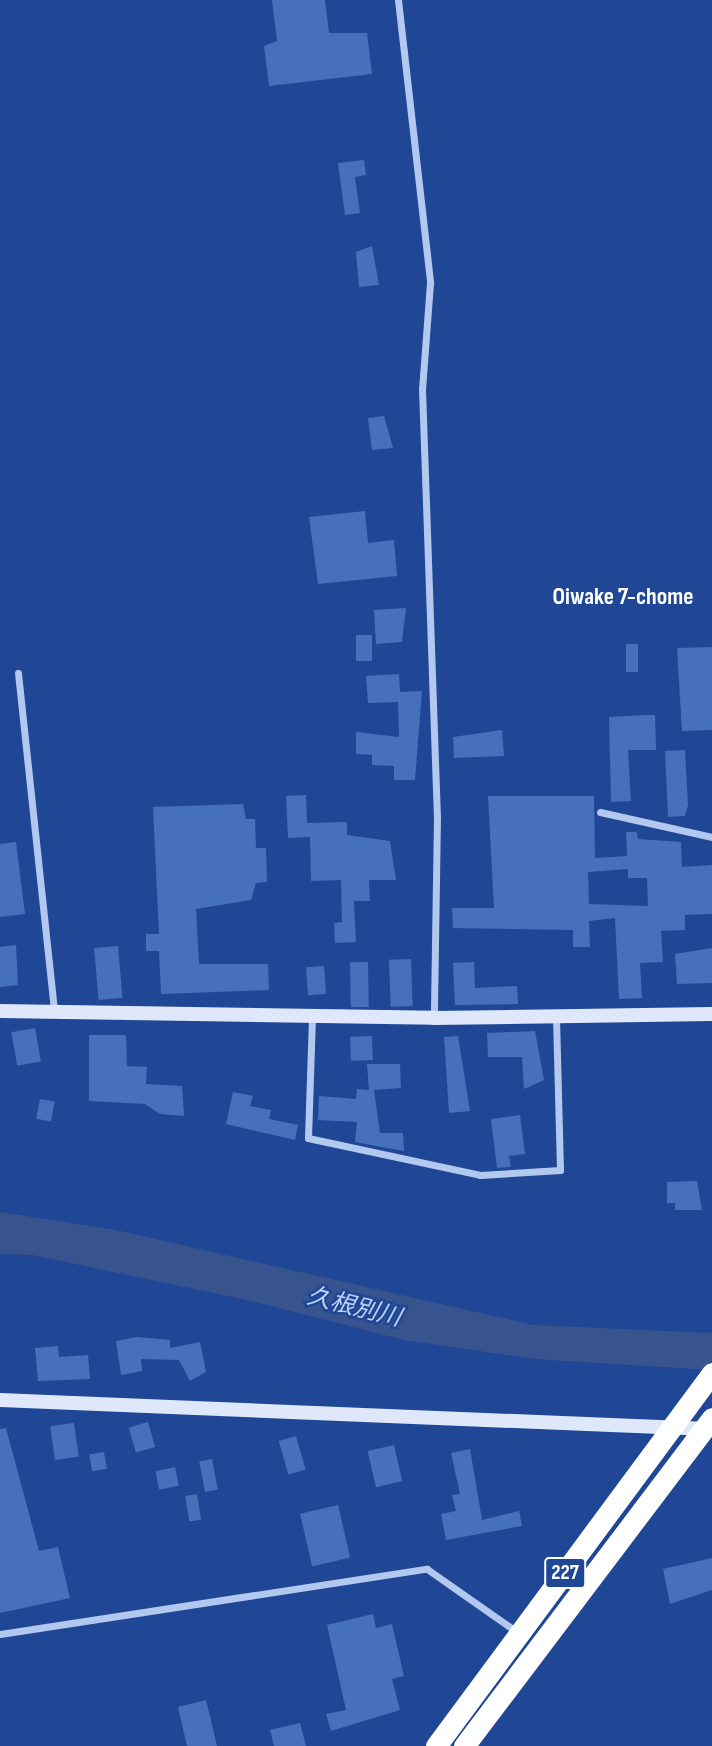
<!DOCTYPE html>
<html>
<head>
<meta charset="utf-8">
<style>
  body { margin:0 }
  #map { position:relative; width:712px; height:1746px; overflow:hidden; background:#1f4795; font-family:"Sofia Sans Condensed","Noto Sans JP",sans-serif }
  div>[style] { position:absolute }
  .water>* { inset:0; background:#37548e }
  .building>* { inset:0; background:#4770bb; transform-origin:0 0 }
  .street>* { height:7px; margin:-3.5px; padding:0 3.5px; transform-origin:3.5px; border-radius:3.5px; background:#b2c8ef }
  .secondary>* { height:14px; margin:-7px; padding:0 7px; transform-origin:7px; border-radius:7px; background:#dfe8fb }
  .highway>* { height:21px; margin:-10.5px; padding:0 10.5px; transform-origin:10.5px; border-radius:10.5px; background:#fff }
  span { translate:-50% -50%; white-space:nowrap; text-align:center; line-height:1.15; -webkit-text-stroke:5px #1f4795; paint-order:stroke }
  .shield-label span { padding:2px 5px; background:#1f4795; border:2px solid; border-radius:5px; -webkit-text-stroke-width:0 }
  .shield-label { font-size:21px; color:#fff; font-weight:700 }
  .neighbourhood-label { font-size:24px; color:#fff; font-weight:700 }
  .water-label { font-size:24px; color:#bed2f5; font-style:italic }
</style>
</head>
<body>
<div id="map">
  <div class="water">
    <i style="clip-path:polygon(0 1212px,116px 1230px,533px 1325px,712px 1333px,712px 1370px,534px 1359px,404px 1340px,252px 1301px,32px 1255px,0 1254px)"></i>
  </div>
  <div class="building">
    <i style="clip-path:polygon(272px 0,325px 0,329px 33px,367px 33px,372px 74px,269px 86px,264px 46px,277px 41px)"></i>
    <i style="clip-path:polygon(364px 160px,366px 175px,355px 177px,360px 213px,345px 215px,338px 163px)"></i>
    <i style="clip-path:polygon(372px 246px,379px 285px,359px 287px,356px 252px)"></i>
    <i style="clip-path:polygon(384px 416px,393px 448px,372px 450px,368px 418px)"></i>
    <i style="clip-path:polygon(365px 511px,368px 543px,394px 540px,397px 576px,318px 584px,309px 517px)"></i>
    <i style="clip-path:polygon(406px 608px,402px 642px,376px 644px,374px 610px)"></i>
    <i style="left:356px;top:635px;width:16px;height:26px"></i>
    <i style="left:626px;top:644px;width:12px;height:28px"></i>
    <i style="clip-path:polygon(712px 647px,712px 730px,682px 731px,677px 648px)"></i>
    <i style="clip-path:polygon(399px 674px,400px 692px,422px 691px,415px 780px,394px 780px,394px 766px,372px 765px,372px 755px,356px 754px,356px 732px,399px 737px,398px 702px,368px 703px,366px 676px)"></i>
    <i style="clip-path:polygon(646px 715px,655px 715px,656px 750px,628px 750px,631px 801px,611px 802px,609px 717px)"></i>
    <i style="clip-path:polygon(502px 730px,504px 756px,454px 758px,453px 737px)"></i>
    <i style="clip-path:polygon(685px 750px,688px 805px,685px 816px,668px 817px,665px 751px)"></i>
    <i style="clip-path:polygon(306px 795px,307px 823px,347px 822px,347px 835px,390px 841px,396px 880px,369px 880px,370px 901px,354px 901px,356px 942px,335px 943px,334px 923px,342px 922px,341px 880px,311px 881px,310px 837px,288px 838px,286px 796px)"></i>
    <i style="clip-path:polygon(evenodd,488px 796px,594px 796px,595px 858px,627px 856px,626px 832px,637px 832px,638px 839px,681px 842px,682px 867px,712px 865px,712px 914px,685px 915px,685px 930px,661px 931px,663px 962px,640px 963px,642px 998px,619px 999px,615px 918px,589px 921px,590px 947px,573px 947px,573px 930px,453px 928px,452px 908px,494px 908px,488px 796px,628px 869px,628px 878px,647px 878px,648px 906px,589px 904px,588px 872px,628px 869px)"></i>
    <i style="clip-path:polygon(243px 804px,246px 819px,255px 819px,256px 848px,266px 848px,267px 882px,256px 883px,251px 900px,196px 909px,199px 964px,268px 964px,269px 990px,161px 994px,159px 951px,146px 951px,146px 934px,159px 934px,153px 807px)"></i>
    <i style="clip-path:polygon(16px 842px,25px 914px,0 917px,0 844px)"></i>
    <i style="clip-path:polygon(16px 945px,18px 985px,0 987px,0 947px)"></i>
    <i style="left:118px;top:946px;width:52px;height:24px;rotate:85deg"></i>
    <i style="clip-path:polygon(712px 948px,712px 983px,677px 984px,675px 954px)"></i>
    <i style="left:411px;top:959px;width:47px;height:22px;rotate:88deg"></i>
    <i style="left:368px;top:962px;width:45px;height:18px;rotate:89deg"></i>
    <i style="clip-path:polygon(474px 962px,475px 988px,517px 986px,518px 1004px,455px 1005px,453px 963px)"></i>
    <i style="left:324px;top:966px;width:28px;height:18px;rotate:86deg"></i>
    <i style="left:35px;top:1028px;width:34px;height:24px;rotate:80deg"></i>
    <i style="clip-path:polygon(535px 1031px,544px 1080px,524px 1089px,522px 1057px,488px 1057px,487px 1033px)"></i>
    <i style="clip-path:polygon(89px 1035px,126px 1035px,127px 1066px,147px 1067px,146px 1084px,182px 1086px,184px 1116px,160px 1114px,145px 1104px,89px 1101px)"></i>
    <i style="left:372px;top:1036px;width:24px;height:22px;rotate:88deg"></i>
    <i style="clip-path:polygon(458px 1036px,470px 1111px,449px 1113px,444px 1037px)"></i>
    <i style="clip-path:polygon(367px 1064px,400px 1064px,401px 1088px,374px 1090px,380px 1133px,403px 1133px,404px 1151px,355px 1142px,357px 1122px,318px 1120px,319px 1096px,356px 1099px,357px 1089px,369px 1090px)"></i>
    <i style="clip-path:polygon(233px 1092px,253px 1096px,250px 1106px,271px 1110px,269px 1119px,298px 1125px,295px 1140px,226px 1124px)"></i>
    <i style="left:40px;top:1099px;width:15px;height:20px;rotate:11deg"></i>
    <i style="clip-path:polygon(520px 1115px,525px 1154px,509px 1156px,511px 1167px,497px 1168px,491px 1119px)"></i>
    <i style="clip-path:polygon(697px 1181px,702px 1210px,675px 1210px,675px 1203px,667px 1203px,667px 1182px)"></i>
    <i style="clip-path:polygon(137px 1337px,170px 1340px,170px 1348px,200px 1342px,206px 1372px,190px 1381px,179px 1360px,141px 1359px,142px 1371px,121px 1375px,116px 1341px)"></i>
    <i style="clip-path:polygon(58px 1346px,59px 1357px,88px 1355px,90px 1379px,38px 1381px,35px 1348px)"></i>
    <i style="left:148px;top:1422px;width:26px;height:20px;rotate:74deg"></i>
    <i style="left:74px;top:1423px;width:34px;height:24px;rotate:82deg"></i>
    <i style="clip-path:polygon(6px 1428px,39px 1551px,58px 1547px,70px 1598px,0 1613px,0 1429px)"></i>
    <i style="left:296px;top:1436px;width:35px;height:18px;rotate:74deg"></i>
    <i style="left:394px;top:1445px;width:37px;height:27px;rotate:77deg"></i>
    <i style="clip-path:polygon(470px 1449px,482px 1520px,519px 1511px,522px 1526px,446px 1540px,441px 1514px,456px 1511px,452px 1495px,460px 1494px,451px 1453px)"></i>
    <i style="left:104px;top:1452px;width:17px;height:15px;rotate:80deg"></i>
    <i style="left:212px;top:1459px;width:31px;height:13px;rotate:79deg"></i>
    <i style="left:175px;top:1467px;width:19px;height:20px;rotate:78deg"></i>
    <i style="left:197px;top:1494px;width:26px;height:12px;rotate:81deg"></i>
    <i style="left:338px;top:1505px;width:54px;height:39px;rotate:77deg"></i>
    <i style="clip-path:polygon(712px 1558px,712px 1590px,670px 1604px,663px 1569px)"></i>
    <i style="clip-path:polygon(373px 1614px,376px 1628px,392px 1624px,404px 1676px,392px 1679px,400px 1710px,331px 1731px,326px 1714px,346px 1710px,327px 1625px)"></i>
    <i style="clip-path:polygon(206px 1700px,217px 1746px,187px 1746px,178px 1707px)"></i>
    <i style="clip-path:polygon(300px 1723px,306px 1746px,274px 1746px,270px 1730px)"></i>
  </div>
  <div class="street">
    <i style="left:398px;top:0;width:285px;rotate:83.5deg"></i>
    <i style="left:430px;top:283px;width:106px;rotate:94.3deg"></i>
    <i style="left:422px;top:389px;width:428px;rotate:88deg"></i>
    <i style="left:437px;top:817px;width:201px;rotate:90.9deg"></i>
    <i style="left:18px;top:673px;width:340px;rotate:83.9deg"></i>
    <i style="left:600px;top:812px;width:115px;rotate:12.6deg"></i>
    <i style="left:312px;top:1017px;width:121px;rotate:91.9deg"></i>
    <i style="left:308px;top:1138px;width:176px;rotate:12.1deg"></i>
    <i style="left:480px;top:1175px;width:80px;rotate:-3.6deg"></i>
    <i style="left:560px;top:1170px;width:154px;rotate:-91.5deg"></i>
    <i style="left:0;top:1634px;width:432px;rotate:-8.7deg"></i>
    <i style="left:427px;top:1569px;width:110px;rotate:35deg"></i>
  </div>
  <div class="secondary">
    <i style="left:0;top:1011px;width:434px;rotate:0.9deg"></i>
    <i style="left:434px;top:1018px;width:278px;rotate:-0.8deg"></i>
    <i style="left:0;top:1400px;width:709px;rotate:2.35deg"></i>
  </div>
  <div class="highway">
    <i style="left:436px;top:1746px;width:464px;rotate:-53.5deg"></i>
    <i style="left:464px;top:1746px;width:411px;rotate:-52.9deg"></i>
  </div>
  <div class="shield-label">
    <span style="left:565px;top:1573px">227</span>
  </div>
  <div class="neighbourhood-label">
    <span style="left:623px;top:597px">Oiwake 7-chome</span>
  </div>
  <div class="water-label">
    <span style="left:354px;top:1307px;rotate:14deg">久根別川</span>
  </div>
</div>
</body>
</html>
